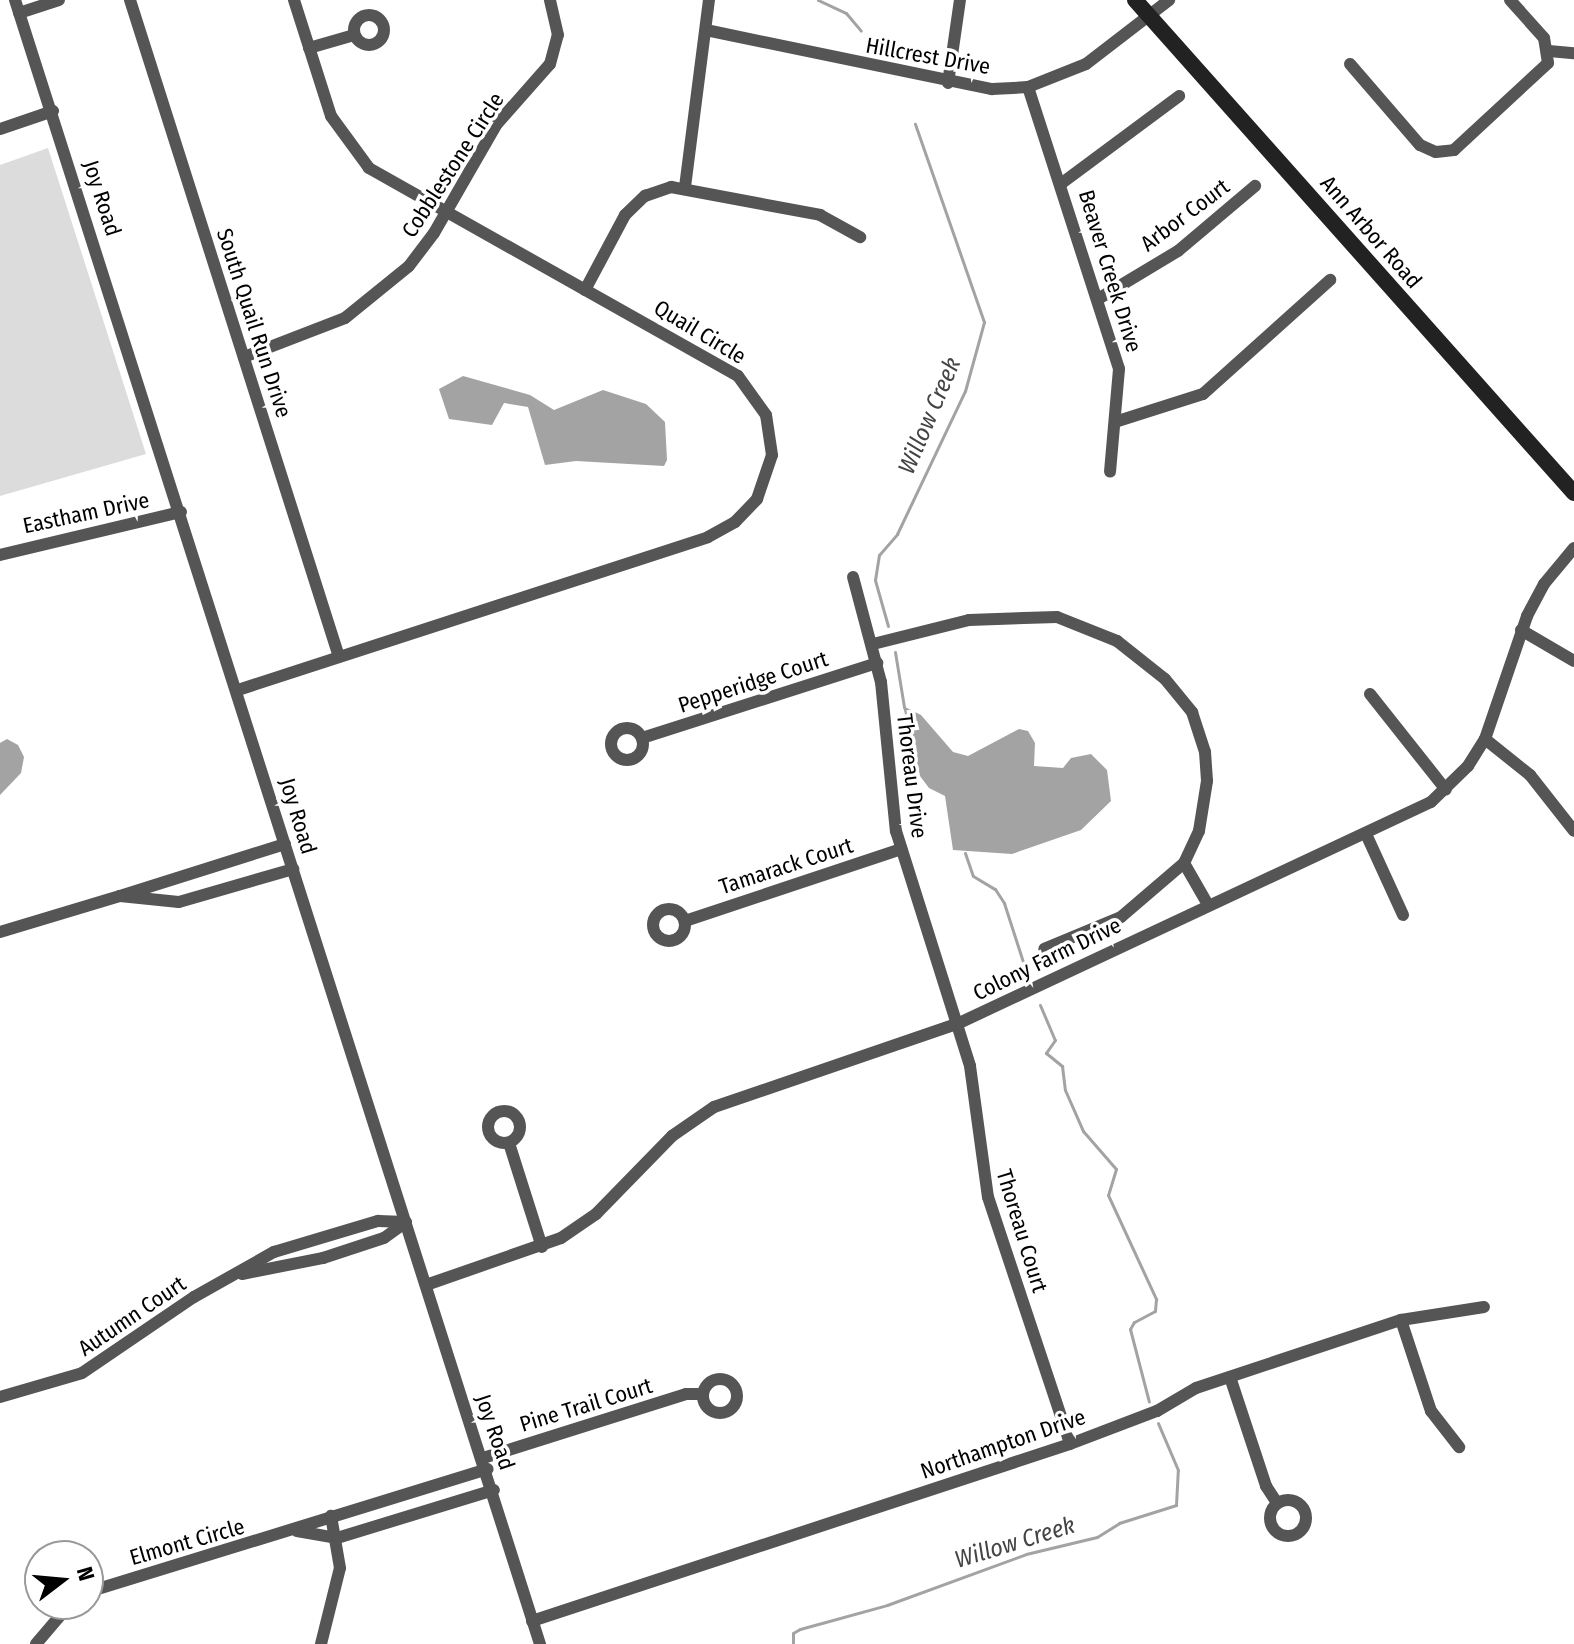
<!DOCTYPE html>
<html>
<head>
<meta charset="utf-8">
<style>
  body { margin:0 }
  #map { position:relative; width:1574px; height:1644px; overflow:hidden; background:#fff; font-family:"Fira Sans Condensed",sans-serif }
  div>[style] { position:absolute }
  .green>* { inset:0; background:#dcdcdc }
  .water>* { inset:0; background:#a3a3a3 }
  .stream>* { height:3px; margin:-1.5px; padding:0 1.5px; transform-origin:1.5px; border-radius:1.5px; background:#a3a3a3 }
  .street>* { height:12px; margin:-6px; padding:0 6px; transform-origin:6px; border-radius:6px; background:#555 }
  .street>.ring { margin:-6px; padding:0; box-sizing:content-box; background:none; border:12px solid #555; border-radius:50% }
  .secondary>* { height:16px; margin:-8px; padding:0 8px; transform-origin:8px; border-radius:8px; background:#222 }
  span { translate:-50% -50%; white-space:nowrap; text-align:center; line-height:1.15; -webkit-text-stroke:7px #fff; paint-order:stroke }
  .street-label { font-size:22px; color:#000 }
  .water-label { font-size:24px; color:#444; font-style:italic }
  .north { position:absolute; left:24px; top:1540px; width:80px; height:80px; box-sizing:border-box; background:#fff; border:2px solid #999; border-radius:50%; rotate:74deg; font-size:22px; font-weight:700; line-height:32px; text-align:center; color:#000 }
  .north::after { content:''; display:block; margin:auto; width:28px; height:36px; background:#000; clip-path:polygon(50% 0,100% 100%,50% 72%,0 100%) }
</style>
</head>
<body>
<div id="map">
  <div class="green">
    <i style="clip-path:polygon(48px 148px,146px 454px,0 496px,0 165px)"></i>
  </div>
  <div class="water">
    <i style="clip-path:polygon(463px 376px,530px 395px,554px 410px,603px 390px,646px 404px,665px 422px,667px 460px,664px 466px,576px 461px,545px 465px,528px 407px,504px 403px,492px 425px,449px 419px,439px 389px)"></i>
    <i style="clip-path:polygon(903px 706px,921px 715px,953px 752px,968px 756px,1019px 729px,1028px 731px,1035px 743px,1034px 766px,1063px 768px,1071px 758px,1091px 754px,1107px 770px,1111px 801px,1081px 830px,1012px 854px,953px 850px,945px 796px,929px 788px,920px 776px)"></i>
    <i style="clip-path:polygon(7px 739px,18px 745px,24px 757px,21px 773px,0 795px,0 743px)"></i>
  </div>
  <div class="stream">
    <i style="left:818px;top:0;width:31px;rotate:25deg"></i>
    <i style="left:846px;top:13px;width:23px;rotate:50deg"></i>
    <i style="left:888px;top:626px;width:48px;rotate:-105.8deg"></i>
    <i style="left:875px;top:580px;width:25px;rotate:-81deg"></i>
    <i style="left:879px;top:555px;width:28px;rotate:-49deg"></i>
    <i style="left:897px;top:534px;width:158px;rotate:-64.6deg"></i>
    <i style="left:965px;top:391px;width:72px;rotate:-74.6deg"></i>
    <i style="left:984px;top:322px;width:210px;rotate:-109.2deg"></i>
    <i style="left:895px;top:652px;width:56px;rotate:80.7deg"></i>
    <i style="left:965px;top:853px;width:24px;rotate:71deg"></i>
    <i style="left:973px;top:876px;width:26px;rotate:31deg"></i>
    <i style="left:995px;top:889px;width:17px;rotate:57deg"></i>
    <i style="left:1004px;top:903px;width:75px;rotate:72.1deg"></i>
    <i style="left:1040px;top:1005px;width:38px;rotate:67deg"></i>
    <i style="left:1055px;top:1040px;width:16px;rotate:125deg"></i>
    <i style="left:1046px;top:1053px;width:21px;rotate:39deg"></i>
    <i style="left:1062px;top:1066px;width:24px;rotate:83deg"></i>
    <i style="left:1065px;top:1090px;width:45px;rotate:66.3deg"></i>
    <i style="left:1083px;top:1131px;width:50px;rotate:49deg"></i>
    <i style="left:1116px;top:1169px;width:27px;rotate:107deg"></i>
    <i style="left:1108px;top:1195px;width:115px;rotate:65.2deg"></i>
    <i style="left:1156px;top:1299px;width:12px;rotate:95deg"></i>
    <i style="left:1155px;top:1311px;width:24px;rotate:152deg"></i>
    <i style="left:1134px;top:1322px;width:8px;rotate:120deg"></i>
    <i style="left:1130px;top:1329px;width:75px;rotate:75.4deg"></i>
    <i style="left:793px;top:1644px;width:11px;rotate:-90deg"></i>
    <i style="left:793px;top:1633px;width:8px;rotate:-30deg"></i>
    <i style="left:800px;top:1629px;width:90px;rotate:-15.4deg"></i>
    <i style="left:887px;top:1605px;width:148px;rotate:-20.1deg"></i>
    <i style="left:1026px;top:1554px;width:73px;rotate:-13.5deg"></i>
    <i style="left:1097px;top:1537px;width:26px;rotate:-32deg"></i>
    <i style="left:1119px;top:1523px;width:60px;rotate:-17.5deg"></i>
    <i style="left:1176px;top:1505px;width:35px;rotate:-87deg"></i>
    <i style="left:1178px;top:1470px;width:51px;rotate:-113.1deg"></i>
  </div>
  <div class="street">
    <i style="left:15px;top:0;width:1726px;rotate:72.29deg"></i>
    <i style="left:130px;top:0;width:689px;rotate:72.35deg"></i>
    <i style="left:19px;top:13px;width:42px;rotate:-18deg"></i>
    <i class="ring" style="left:354px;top:15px;width:18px;height:18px"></i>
    <i style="left:706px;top:30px;width:292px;rotate:11.7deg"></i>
    <i style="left:992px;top:89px;width:36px;rotate:-3deg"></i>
    <i style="left:1028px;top:87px;width:62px;rotate:-21.6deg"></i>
    <i style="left:1086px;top:64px;width:105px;rotate:-37.6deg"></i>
    <i style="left:309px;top:48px;width:47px;rotate:-16.1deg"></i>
    <i style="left:1549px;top:51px;width:25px;rotate:5deg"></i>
    <i style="left:1350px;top:64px;width:107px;rotate:49.2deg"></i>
    <i style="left:1420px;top:145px;width:17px;rotate:24deg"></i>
    <i style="left:1436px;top:152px;width:18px;rotate:-6deg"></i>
    <i style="left:1454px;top:150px;width:128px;rotate:-42.8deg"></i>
    <i style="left:1548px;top:63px;width:25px;rotate:-99deg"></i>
    <i style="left:1544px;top:38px;width:51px;rotate:-131.8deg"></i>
    <i style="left:948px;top:83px;width:84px;rotate:-81.8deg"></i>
    <i style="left:1028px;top:87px;width:296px;rotate:72.1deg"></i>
    <i style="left:1119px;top:369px;width:103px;rotate:95deg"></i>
    <i style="left:0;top:129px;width:56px;rotate:-18.8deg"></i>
    <i style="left:1062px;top:183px;width:146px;rotate:-36.6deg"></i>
    <i style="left:685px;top:187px;width:189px;rotate:-82.7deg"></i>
    <i style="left:585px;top:290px;width:85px;rotate:-61.9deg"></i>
    <i style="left:625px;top:215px;width:28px;rotate:-44deg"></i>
    <i style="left:645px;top:196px;width:28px;rotate:-19deg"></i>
    <i style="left:671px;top:187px;width:152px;rotate:10.6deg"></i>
    <i style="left:820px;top:215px;width:46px;rotate:28.8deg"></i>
    <i style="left:1098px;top:299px;width:93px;rotate:-31deg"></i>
    <i style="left:1178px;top:251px;width:101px;rotate:-40.2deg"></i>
    <i style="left:244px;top:357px;width:108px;rotate:-21.1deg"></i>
    <i style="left:345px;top:318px;width:82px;rotate:-39.1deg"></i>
    <i style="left:409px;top:266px;width:41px;rotate:-52.9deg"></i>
    <i style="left:434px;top:233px;width:125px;rotate:-60.1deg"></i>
    <i style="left:496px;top:125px;width:81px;rotate:-48.5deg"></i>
    <i style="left:550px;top:64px;width:30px;rotate:-75deg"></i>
    <i style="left:558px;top:35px;width:36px;rotate:-103deg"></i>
    <i style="left:1118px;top:421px;width:89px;rotate:-17.6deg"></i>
    <i style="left:1203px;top:394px;width:171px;rotate:-41.9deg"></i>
    <i style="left:0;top:555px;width:186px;rotate:-13.4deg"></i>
    <i style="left:853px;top:577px;width:109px;rotate:75.1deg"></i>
    <i style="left:881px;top:682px;width:150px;rotate:84.3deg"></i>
    <i style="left:896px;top:831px;width:246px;rotate:72.5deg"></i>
    <i style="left:970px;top:1066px;width:132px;rotate:82.2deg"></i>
    <i style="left:988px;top:1197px;width:260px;rotate:71.6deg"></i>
    <i style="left:1521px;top:630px;width:61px;rotate:30.3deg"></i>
    <i style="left:873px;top:644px;width:99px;rotate:-14deg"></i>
    <i style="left:969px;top:620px;width:88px;rotate:-2deg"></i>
    <i style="left:1057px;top:617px;width:65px;rotate:21.8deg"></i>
    <i style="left:1117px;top:641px;width:61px;rotate:38.4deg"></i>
    <i style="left:1165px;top:679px;width:43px;rotate:50.7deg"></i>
    <i style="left:1192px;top:712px;width:42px;rotate:72deg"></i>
    <i style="left:1205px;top:752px;width:29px;rotate:86deg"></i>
    <i style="left:1207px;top:781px;width:51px;rotate:99.1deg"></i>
    <i style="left:1199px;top:831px;width:35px;rotate:115deg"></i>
    <i style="left:1184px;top:863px;width:83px;rotate:139.4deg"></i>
    <i style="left:1121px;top:917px;width:83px;rotate:157.4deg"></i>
    <i style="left:238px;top:690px;width:494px;rotate:-18deg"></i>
    <i style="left:708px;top:537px;width:31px;rotate:-29deg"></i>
    <i style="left:735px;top:522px;width:32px;rotate:-46deg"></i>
    <i style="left:757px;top:499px;width:46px;rotate:-71.2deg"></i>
    <i style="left:772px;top:455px;width:40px;rotate:-98.5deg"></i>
    <i style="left:766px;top:415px;width:48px;rotate:-125.7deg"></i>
    <i style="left:738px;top:376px;width:424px;rotate:-150.6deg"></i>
    <i style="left:369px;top:168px;width:64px;rotate:-126.2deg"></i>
    <i style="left:331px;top:116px;width:122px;rotate:-107.7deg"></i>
    <i style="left:1370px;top:694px;width:122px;rotate:51.6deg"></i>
    <i class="ring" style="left:611px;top:728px;width:20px;height:20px"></i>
    <i style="left:642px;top:738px;width:247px;rotate:-17.7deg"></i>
    <i style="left:1485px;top:739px;width:58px;rotate:38.7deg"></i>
    <i style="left:1530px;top:775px;width:71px;rotate:51.8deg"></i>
    <i style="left:1366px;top:834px;width:89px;rotate:65.4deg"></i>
    <i style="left:285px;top:844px;width:173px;rotate:162.5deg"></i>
    <i style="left:120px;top:896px;width:59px;rotate:5.8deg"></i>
    <i style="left:179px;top:902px;width:119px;rotate:-16.1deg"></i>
    <i style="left:1184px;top:863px;width:46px;rotate:60.1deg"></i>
    <i class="ring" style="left:653px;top:909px;width:20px;height:20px"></i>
    <i style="left:685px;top:921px;width:228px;rotate:-18.4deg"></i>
    <i style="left:0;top:932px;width:125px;rotate:-16.7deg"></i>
    <i class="ring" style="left:488px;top:1111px;width:20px;height:20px"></i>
    <i style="left:509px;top:1143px;width:109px;rotate:72.4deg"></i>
    <i style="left:242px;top:1274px;width:83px;rotate:-11.2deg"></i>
    <i style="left:323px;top:1258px;width:64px;rotate:-18.2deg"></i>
    <i style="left:384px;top:1238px;width:27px;rotate:-36deg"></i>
    <i style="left:426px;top:1285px;width:143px;rotate:-19.2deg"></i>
    <i style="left:561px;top:1238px;width:42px;rotate:-34.4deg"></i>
    <i style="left:596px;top:1214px;width:109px;rotate:-45.7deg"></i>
    <i style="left:672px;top:1136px;width:51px;rotate:-34.6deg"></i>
    <i style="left:714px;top:1107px;width:257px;rotate:-18.9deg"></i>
    <i style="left:957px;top:1024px;width:523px;rotate:-25.1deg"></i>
    <i style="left:1431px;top:802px;width:52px;rotate:-44.2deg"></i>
    <i style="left:1468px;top:766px;width:32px;rotate:-58deg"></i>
    <i style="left:1485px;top:739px;width:130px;rotate:-71.1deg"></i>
    <i style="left:1527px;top:616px;width:36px;rotate:-62deg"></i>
    <i style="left:1544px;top:584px;width:47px;rotate:-50.2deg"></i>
    <i style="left:1401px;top:1320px;width:96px;rotate:71.8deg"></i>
    <i style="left:1431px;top:1411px;width:46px;rotate:52.1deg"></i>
    <i style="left:1230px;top:1377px;width:115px;rotate:71.7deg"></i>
    <i style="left:1266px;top:1486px;width:20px;rotate:57deg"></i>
    <i class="ring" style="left:703px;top:1379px;width:22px;height:22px"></i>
    <i style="left:0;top:1397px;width:85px;rotate:-16.3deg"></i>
    <i style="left:82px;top:1373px;width:135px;rotate:-34.2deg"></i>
    <i style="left:194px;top:1297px;width:92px;rotate:-29.4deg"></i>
    <i style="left:274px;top:1252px;width:109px;rotate:-16.6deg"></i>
    <i style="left:378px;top:1221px;width:28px;rotate:2deg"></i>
    <i style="left:483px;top:1458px;width:213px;rotate:-17.5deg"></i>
    <i style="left:686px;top:1394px;width:17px"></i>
    <i class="ring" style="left:1270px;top:1500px;width:24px;height:24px"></i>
    <i style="left:297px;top:1531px;width:41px;rotate:9.9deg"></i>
    <i style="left:337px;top:1538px;width:164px;rotate:-17deg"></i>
    <i style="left:88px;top:1592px;width:418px;rotate:-17.1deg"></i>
    <i style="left:532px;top:1621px;width:566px;rotate:-18.21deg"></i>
    <i style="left:1070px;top:1444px;width:93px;rotate:-20.8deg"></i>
    <i style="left:1157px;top:1411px;width:45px;rotate:-30.5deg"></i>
    <i style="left:1196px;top:1388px;width:216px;rotate:-18.4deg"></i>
    <i style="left:1401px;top:1320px;width:84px;rotate:-8.9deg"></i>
    <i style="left:36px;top:1644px;width:52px;rotate:-49.6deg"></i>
    <i style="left:321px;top:1644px;width:78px;rotate:-76deg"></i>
    <i style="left:340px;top:1568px;width:53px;rotate:-99.8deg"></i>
  </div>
  <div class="secondary">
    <i style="left:1135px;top:0;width:660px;rotate:48.32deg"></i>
  </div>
  <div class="street-label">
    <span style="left:928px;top:56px;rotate:10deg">Hillcrest Drive</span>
    <span style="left:453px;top:165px;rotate:-57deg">Cobblestone Circle</span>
    <span style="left:102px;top:198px;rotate:72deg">Joy Road</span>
    <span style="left:1185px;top:215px;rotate:-37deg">Arbor Court</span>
    <span style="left:1371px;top:232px;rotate:49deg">Ann Arbor Road</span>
    <span style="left:1110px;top:271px;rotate:73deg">Beaver Creek Drive</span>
    <span style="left:254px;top:323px;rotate:72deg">South Quail Run Drive</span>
    <span style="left:700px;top:332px;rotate:31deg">Quail Circle</span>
    <span style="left:86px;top:513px;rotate:-12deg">Eastham Drive</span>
    <span style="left:753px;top:682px;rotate:-18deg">Pepperidge Court</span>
    <span style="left:912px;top:776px;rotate:83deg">Thoreau Drive</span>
    <span style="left:298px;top:816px;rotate:73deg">Joy Road</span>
    <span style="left:786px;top:866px;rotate:-18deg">Tamarack Court</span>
    <span style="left:1047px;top:959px;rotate:-26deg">Colony Farm Drive</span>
    <span style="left:1022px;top:1231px;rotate:73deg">Thoreau Court</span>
    <span style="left:132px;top:1316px;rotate:-34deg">Autumn Court</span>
    <span style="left:586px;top:1405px;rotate:-17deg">Pine Trail Court</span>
    <span style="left:495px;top:1432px;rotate:71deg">Joy Road</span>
    <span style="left:1003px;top:1444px;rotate:-19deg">Northampton Drive</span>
    <span style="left:187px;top:1542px;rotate:-16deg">Elmont Circle</span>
  </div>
  <div class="water-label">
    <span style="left:930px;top:416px;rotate:-67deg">Willow Creek</span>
    <span style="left:1015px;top:1543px;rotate:-17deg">Willow Creek</span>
  </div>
  <div class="north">N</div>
</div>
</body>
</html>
